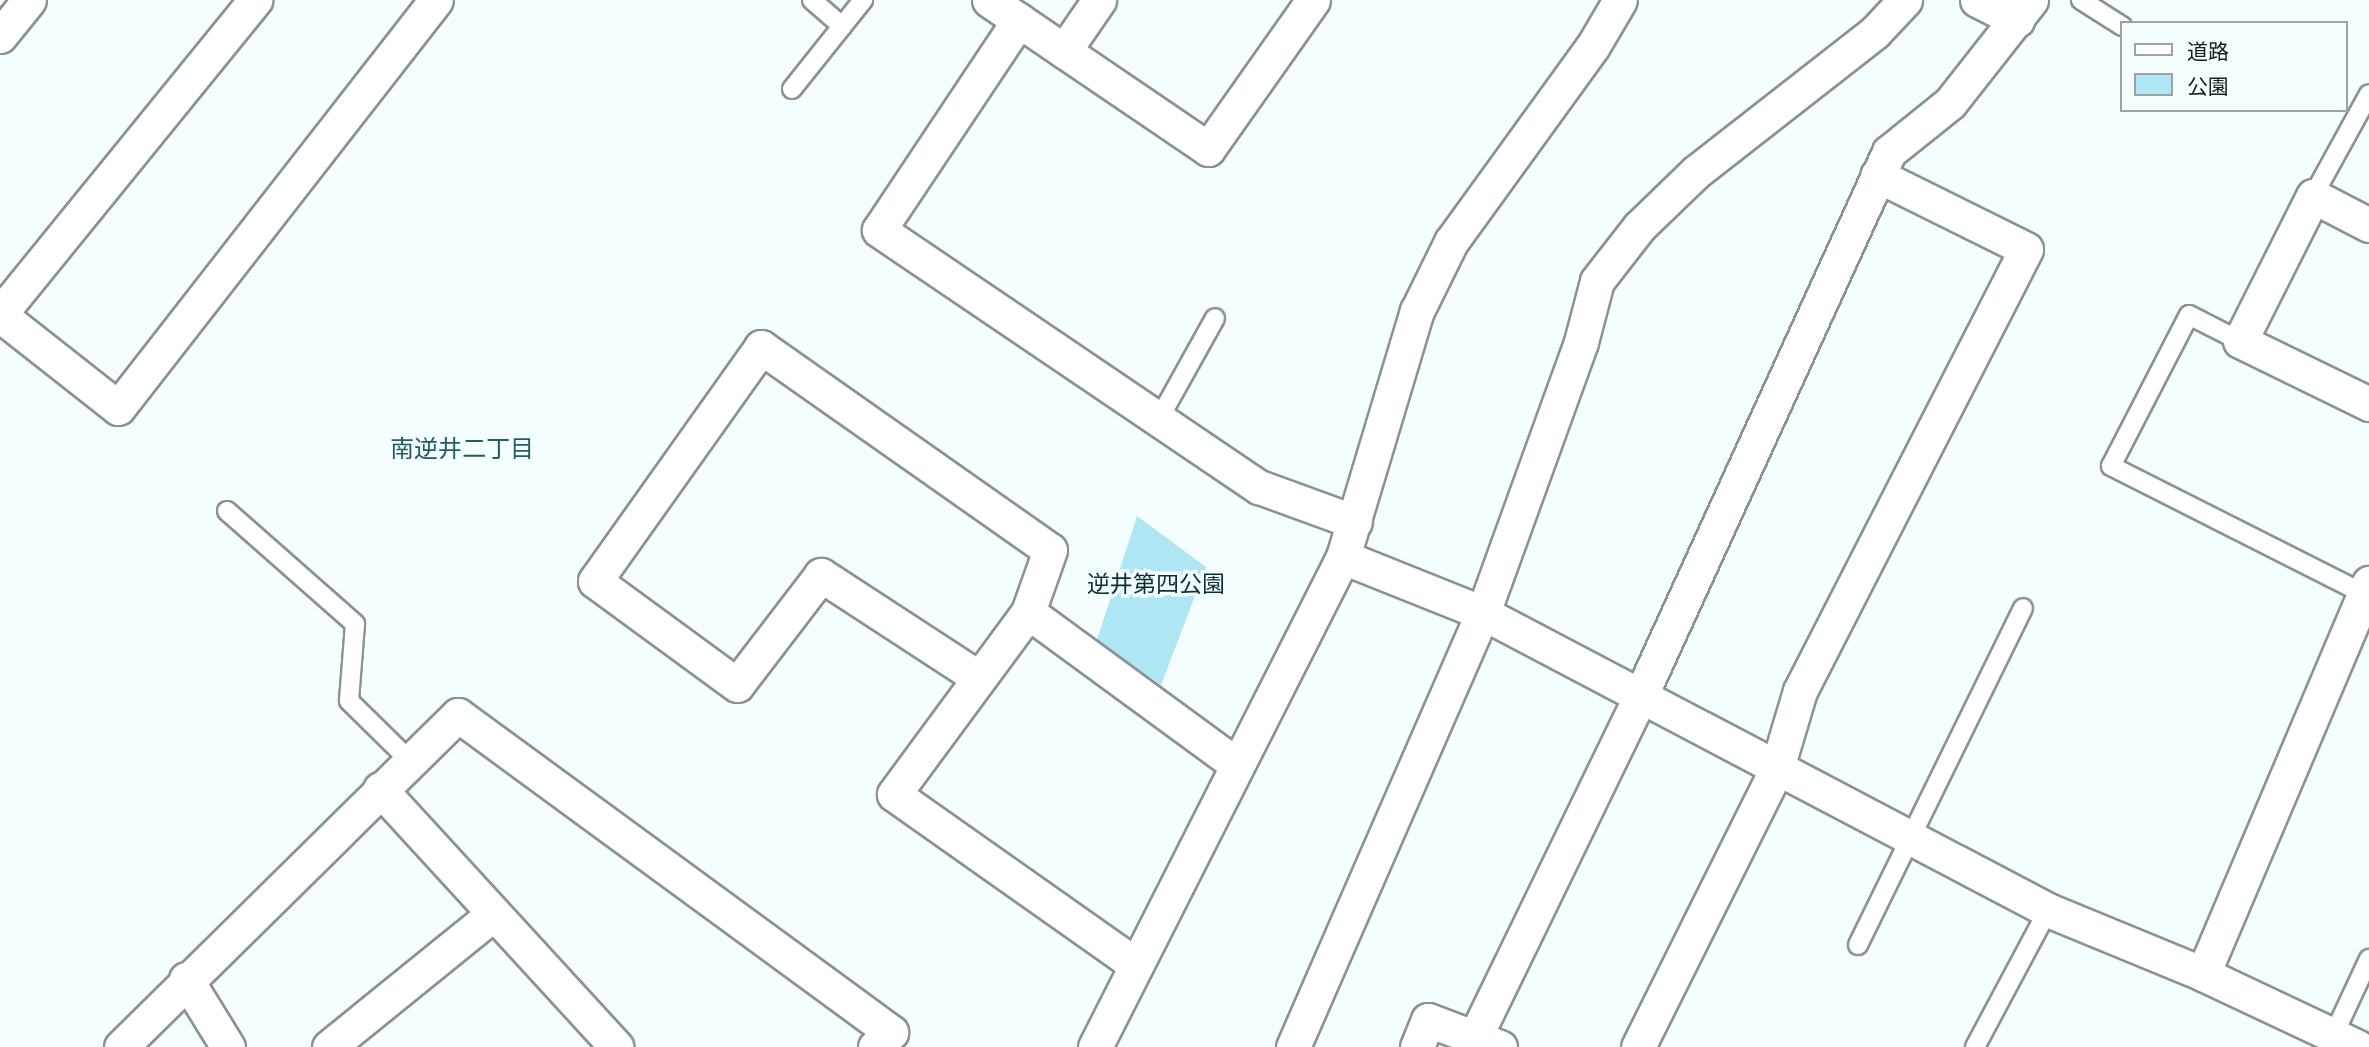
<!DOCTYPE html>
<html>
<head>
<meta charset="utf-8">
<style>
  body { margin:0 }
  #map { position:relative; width:2369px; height:1047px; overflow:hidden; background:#f4fdff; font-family:"Roboto Condensed","Noto Sans JP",sans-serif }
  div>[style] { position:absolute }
  .green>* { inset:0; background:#aee6f3 }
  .roads { filter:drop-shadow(2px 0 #8b9294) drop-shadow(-2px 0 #8b9294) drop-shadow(0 2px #8b9294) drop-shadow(0 -2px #8b9294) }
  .lane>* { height:18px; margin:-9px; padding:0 9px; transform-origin:9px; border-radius:9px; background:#fff }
  .street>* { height:33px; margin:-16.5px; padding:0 16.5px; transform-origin:16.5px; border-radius:16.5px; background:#fff }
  span { translate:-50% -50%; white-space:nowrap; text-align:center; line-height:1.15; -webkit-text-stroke:7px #f4fdff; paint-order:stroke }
  .park-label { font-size:23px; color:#083037 }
  .neighbourhood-label { font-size:24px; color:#245b66 }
  .legend { position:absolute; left:2120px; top:21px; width:228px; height:91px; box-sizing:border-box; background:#f4fdff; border:2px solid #9da3a5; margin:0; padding:9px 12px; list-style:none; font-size:21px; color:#1a1d1e }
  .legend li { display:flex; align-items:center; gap:14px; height:35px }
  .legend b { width:35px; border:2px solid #9da3a5 }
</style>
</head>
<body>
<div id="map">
  <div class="green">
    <i style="clip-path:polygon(1137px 516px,1206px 567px,1161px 685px,1097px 640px)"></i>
  </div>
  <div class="roads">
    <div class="lane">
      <i style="left:812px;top:0;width:40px;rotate:41deg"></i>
      <i style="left:2081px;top:0;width:49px;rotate:32.4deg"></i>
      <i style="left:792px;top:89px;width:114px;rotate:-51.4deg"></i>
      <i style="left:2313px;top:196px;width:116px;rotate:-61.2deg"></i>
      <i style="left:2240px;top:341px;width:57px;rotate:-153deg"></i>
      <i style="left:2189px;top:315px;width:170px;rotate:117.3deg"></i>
      <i style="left:2111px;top:466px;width:284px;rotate:26.8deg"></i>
      <i style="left:1160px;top:417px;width:113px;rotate:-60.9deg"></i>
      <i style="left:227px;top:511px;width:171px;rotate:41.4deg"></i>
      <i style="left:355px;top:624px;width:77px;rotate:94.5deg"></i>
      <i style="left:349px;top:701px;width:84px;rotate:44.5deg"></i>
      <i style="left:1858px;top:945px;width:375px;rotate:-63.9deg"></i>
      <i style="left:2334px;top:1034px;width:83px;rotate:-65deg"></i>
      <i style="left:1975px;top:1047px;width:155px;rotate:-61.9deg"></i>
    </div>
    <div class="street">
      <i style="left:989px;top:0;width:265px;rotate:34.2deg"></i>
      <i style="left:1208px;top:149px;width:182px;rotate:-54.8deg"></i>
      <i style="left:1977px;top:0;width:45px;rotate:26.6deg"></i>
      <i style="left:1019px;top:20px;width:252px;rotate:123.7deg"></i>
      <i style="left:879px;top:230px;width:459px;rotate:34.1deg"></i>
      <i style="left:1259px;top:487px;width:102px;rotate:20deg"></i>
      <i style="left:0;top:36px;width:46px;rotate:-51.1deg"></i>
      <i style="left:1064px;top:51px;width:62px;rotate:-55.5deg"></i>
      <i style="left:2369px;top:225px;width:63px;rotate:-152.6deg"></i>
      <i style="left:2313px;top:196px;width:162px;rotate:116.7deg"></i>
      <i style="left:2240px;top:341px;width:144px;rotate:26deg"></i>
      <i style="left:0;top:314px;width:405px;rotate:-50.9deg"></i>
      <i style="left:0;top:315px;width:150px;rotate:38.2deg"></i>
      <i style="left:118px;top:408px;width:517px;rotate:-52.07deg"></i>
      <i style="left:1343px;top:557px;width:151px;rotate:21.8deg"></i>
      <i style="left:1483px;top:613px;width:638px;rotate:27.73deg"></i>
      <i style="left:2048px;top:910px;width:168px;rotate:22.4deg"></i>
      <i style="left:2203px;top:974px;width:171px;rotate:25.2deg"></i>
      <i style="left:979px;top:678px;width:189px;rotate:-146.9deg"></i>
      <i style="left:821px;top:575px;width:138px;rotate:127.4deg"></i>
      <i style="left:737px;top:685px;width:176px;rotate:-143.8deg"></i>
      <i style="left:595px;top:581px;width:287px;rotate:-54.6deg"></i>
      <i style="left:761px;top:347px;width:353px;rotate:35.1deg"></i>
      <i style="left:1050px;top:550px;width:66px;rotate:109.5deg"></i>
      <i style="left:380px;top:789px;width:350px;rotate:47.5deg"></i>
      <i style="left:1136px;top:965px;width:296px;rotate:-144.8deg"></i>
      <i style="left:894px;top:794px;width:226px;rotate:-53.6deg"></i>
      <i style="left:1028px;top:612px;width:259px;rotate:36.2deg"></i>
      <i style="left:2203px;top:974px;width:425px;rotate:-67deg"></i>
      <i style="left:186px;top:979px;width:80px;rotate:58.3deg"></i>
      <i style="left:1475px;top:1037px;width:378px;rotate:-64.1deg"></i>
      <i style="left:1640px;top:697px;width:599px;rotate:-65.45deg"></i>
      <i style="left:1889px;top:152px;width:78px;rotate:-38.8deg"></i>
      <i style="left:1950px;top:103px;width:131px;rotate:-51.8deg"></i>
      <i style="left:121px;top:1047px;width:473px;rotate:-44.6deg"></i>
      <i style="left:458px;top:715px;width:537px;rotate:36.21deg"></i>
      <i style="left:891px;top:1032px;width:22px;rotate:137deg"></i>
      <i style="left:329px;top:1047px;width:211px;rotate:-39deg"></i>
      <i style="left:1095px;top:1047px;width:549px;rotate:-63.16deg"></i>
      <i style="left:1343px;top:557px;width:257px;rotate:-73.3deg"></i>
      <i style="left:1417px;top:311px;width:77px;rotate:-63.8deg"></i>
      <i style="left:1451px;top:242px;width:242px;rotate:-54.1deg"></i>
      <i style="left:1593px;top:46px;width:53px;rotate:-59.6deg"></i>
      <i style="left:1293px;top:1047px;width:474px;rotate:-66.4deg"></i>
      <i style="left:1483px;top:613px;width:288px;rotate:-70.1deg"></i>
      <i style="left:1581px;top:342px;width:63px;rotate:-75.3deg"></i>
      <i style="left:1597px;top:281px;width:68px;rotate:-52.1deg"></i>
      <i style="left:1639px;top:227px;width:79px;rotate:-44deg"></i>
      <i style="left:1696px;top:172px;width:227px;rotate:-38deg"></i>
      <i style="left:1875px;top:32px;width:44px;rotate:-46.8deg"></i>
      <i style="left:1417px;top:1047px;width:29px;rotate:-68deg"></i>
      <i style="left:1428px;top:1020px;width:77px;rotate:20.6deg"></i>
      <i style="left:1638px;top:1047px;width:312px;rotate:-63.5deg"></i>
      <i style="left:1777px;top:768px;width:80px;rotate:-73.4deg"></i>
      <i style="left:1800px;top:691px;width:496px;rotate:-62.9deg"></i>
      <i style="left:2026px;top:249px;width:166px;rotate:-153.6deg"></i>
    </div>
  </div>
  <div class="park-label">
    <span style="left:1156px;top:585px">逆井第四公園</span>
  </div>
  <div class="neighbourhood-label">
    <span style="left:462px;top:450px">南逆井二丁目</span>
  </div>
  <ul class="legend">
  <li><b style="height:9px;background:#fff"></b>道路</li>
  <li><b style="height:19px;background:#aee6f3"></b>公園</li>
  </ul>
</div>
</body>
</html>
